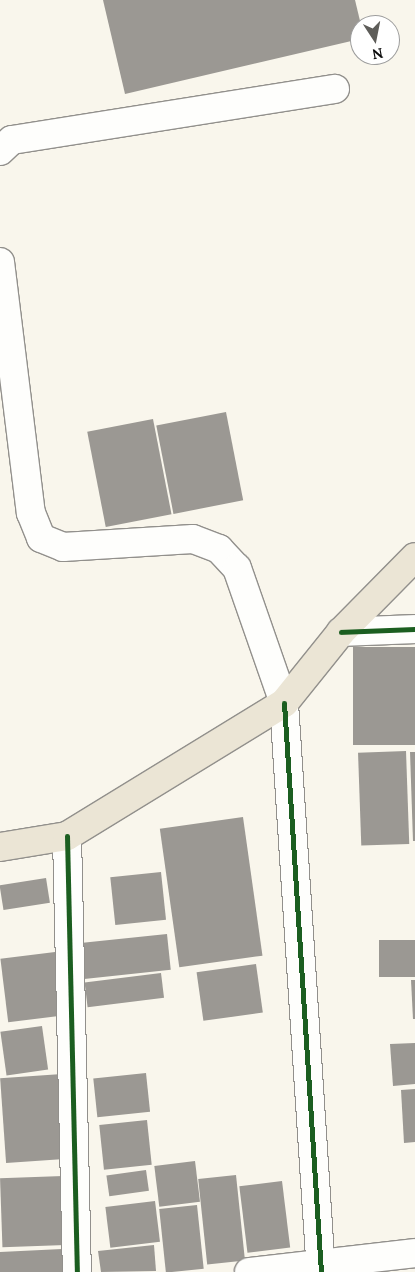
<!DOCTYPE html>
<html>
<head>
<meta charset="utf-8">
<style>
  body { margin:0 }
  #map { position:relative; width:415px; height:1272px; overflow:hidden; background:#f9f6ec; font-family:Lora,serif }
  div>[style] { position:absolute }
  .building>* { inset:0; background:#9b9893; transform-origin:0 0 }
  .roads { filter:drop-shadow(1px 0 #92908c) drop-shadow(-1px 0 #92908c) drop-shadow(0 1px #92908c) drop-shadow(0 -1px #92908c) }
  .minor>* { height:28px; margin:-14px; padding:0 14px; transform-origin:14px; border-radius:14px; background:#fefefc }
  .major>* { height:28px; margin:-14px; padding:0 14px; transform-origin:14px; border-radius:14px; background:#ebe5d5 }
  .cycleway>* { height:5px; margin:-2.5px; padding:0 2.5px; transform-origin:2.5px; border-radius:2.5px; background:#1b5e20 }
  span { translate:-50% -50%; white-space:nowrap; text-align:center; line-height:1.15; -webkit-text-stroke:5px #fff; paint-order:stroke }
  .north { position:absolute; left:350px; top:15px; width:50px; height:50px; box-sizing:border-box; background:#fff; border:1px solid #9d9d9d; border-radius:50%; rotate:169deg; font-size:14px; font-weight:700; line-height:20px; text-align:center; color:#0a0a0a }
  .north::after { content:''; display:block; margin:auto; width:18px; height:22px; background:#5e5d59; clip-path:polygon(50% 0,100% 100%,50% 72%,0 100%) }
</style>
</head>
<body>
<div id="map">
  <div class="building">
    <i style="clip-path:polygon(103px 0,355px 0,361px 25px,360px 39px,125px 94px)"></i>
    <i style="left:226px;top:412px;width:90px;height:71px;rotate:79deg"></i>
    <i style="left:153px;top:419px;width:97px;height:67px;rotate:79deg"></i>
    <i style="left:415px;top:647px;width:98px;height:62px;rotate:90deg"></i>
    <i style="left:406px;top:751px;width:93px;height:48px;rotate:88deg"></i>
    <i style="clip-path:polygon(410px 752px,415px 752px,415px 841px,413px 841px)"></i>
    <i style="left:243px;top:817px;width:140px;height:84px;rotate:82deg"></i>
    <i style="left:161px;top:872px;width:48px;height:51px;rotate:84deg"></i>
    <i style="left:46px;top:878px;width:25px;height:47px;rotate:81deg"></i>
    <i style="left:167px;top:934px;width:36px;height:87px;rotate:84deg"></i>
    <i style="left:415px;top:940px;width:37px;height:36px;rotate:90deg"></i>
    <i style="left:55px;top:952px;width:64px;height:55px;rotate:83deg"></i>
    <i style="left:256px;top:964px;width:49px;height:60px;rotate:82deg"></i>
    <i style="left:161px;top:973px;width:25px;height:77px;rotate:83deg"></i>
    <i style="clip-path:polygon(411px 980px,415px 980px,415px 1019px,413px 1019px)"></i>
    <i style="left:42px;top:1026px;width:44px;height:42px;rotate:82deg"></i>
    <i style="clip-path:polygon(415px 1043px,415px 1084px,393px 1086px,390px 1044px)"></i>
    <i style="left:146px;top:1073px;width:39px;height:53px;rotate:84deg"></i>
    <i style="left:62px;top:1074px;width:85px;height:62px;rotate:86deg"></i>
    <i style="clip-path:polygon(415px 1089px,415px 1142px,404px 1143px,401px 1090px)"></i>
    <i style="left:147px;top:1120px;width:45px;height:48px;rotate:84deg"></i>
    <i style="left:195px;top:1161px;width:41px;height:41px;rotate:83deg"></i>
    <i style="left:146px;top:1170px;width:21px;height:40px;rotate:82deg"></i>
    <i style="left:236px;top:1175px;width:86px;height:38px;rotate:84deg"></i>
    <i style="left:63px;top:1176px;width:69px;height:63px;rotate:88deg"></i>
    <i style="left:282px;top:1181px;width:67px;height:43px;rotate:83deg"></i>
    <i style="left:155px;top:1201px;width:41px;height:50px;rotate:83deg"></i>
    <i style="left:197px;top:1205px;width:64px;height:38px;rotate:84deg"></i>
    <i style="clip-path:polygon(154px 1245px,156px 1271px,101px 1272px,98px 1251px)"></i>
    <i style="clip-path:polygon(62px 1249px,63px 1272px,0 1272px,0 1252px)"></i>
  </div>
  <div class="roads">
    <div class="minor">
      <i style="left:0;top:151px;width:16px;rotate:-43deg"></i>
      <i style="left:12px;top:140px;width:327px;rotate:-9deg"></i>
      <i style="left:0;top:262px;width:253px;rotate:83deg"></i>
      <i style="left:31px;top:513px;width:27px;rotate:68deg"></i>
      <i style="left:41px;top:538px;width:24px;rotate:22deg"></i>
      <i style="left:63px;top:547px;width:130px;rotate:-3.5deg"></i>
      <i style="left:193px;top:539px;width:28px;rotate:21deg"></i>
      <i style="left:219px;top:549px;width:26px;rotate:47deg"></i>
      <i style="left:237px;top:568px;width:143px;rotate:70.8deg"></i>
      <i style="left:284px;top:703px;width:570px;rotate:86.28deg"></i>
      <i style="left:341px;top:632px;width:74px;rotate:-2.3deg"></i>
      <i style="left:67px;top:836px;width:436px;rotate:88.7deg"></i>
      <i style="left:249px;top:1272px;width:167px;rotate:-6.5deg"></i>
    </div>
    <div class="major">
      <i style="left:0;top:847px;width:68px;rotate:-9.3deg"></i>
      <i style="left:67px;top:836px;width:255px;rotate:-31.5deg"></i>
      <i style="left:284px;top:703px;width:91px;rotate:-51.2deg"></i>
      <i style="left:341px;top:632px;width:105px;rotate:-45.4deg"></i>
    </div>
  </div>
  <div class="cycleway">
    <i style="left:341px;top:632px;width:74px;rotate:-2.3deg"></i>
    <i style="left:284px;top:703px;width:570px;rotate:86.28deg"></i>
    <i style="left:67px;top:836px;width:436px;rotate:88.7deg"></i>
  </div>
  <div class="north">N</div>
</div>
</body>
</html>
